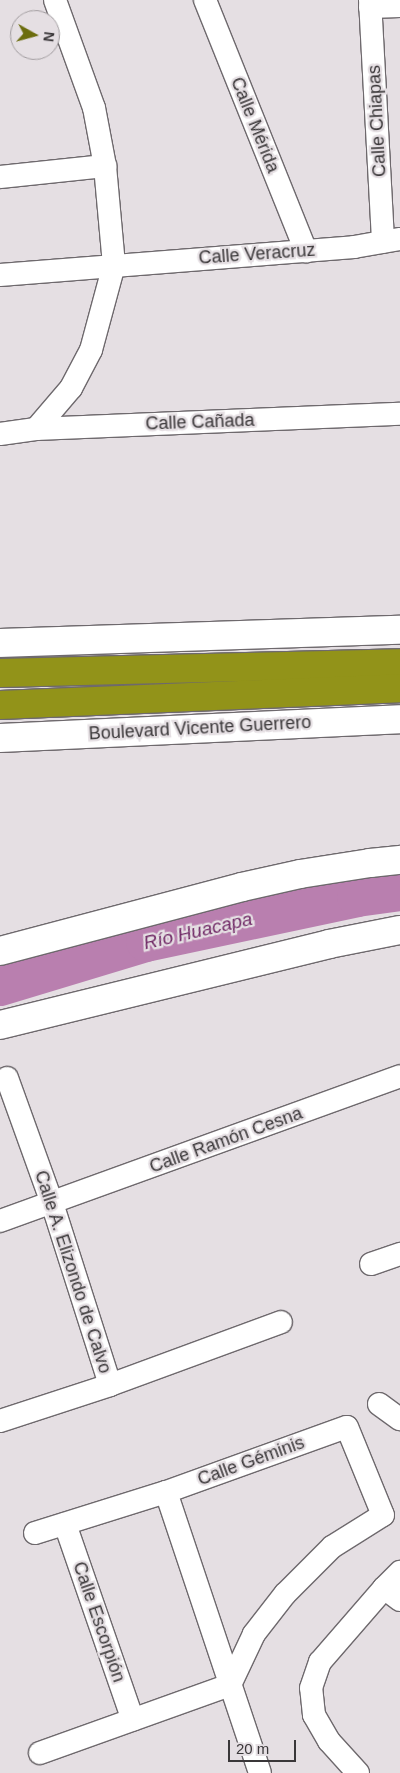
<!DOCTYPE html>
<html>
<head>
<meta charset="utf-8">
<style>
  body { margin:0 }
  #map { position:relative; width:400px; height:1773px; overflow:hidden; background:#e5dfe3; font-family:Helvetica,sans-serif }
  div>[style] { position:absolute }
  .river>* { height:40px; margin:-20px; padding:0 20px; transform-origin:20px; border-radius:20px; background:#b97faf }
  .roads { filter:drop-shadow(1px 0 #6e696d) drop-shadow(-1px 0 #6e696d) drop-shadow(0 1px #6e696d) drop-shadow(0 -1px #6e696d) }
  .street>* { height:22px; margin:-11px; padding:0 11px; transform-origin:11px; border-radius:11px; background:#fff }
  .secondary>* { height:28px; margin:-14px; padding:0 14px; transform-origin:14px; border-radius:14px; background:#fff }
  .highway>* { height:28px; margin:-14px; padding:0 14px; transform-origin:14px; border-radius:14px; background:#929319 }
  span { translate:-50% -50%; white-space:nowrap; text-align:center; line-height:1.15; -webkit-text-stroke:4.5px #e5dfe3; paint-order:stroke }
  .street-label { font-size:18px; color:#3a3739 }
  .water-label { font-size:19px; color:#702966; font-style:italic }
  .north { position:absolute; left:10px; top:10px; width:50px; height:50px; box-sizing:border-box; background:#e5dfe3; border:1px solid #a19c9f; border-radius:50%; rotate:97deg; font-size:14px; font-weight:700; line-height:20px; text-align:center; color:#3a3739 }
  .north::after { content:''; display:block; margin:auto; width:18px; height:22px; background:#6c6d0e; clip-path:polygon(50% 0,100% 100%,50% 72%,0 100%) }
  .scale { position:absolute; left:228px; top:1740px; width:68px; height:22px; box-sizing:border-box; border:2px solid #3a3739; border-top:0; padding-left:6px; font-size:15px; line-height:18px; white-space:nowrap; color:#3a3739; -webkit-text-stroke:4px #e5dfe3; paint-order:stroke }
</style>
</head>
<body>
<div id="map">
  <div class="river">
    <i style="left:0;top:986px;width:152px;rotate:-16.8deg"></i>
    <i style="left:146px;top:942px;width:216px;rotate:-12deg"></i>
    <i style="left:357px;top:897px;width:43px;rotate:-7.9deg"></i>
  </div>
  <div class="roads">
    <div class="street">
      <i style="left:205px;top:0;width:271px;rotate:68.1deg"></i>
      <i style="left:370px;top:0;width:242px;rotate:86.9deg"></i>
      <i style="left:370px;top:7px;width:30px;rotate:-2deg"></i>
      <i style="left:0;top:177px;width:106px;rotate:-6deg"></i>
      <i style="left:0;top:275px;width:355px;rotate:-4.5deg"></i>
      <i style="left:354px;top:247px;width:47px;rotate:-9.9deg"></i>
      <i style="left:36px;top:429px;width:54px;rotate:-49.5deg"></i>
      <i style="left:71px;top:388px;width:43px;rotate:-62.2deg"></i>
      <i style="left:91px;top:350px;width:88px;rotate:-74.9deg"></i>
      <i style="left:114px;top:265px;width:99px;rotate:-95.2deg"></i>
      <i style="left:105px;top:166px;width:59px;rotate:-100.7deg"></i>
      <i style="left:94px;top:108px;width:115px;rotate:-109.9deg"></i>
      <i style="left:0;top:434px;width:36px;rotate:-8deg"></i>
      <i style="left:36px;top:429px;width:364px;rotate:-2.4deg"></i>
      <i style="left:7px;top:1078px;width:133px;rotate:70.2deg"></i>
      <i style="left:52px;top:1203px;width:191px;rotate:72.3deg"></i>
      <i style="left:0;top:1221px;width:425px;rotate:-19.9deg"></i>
      <i style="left:371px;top:1264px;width:31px;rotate:-19deg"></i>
      <i style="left:379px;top:1404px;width:26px;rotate:36deg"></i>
      <i style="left:0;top:1421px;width:116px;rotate:-18.1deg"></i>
      <i style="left:110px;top:1385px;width:182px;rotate:-20.2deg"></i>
      <i style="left:166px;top:1492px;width:296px;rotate:71.5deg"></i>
      <i style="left:65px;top:1524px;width:207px;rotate:70.9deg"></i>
      <i style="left:35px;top:1533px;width:137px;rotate:-17.4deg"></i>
      <i style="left:166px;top:1492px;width:192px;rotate:-19.8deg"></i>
      <i style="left:347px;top:1427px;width:95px;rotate:67.8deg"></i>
      <i style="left:383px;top:1515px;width:60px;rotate:147.9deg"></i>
      <i style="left:332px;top:1547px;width:66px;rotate:135deg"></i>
      <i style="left:285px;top:1594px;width:51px;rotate:127.8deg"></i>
      <i style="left:254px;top:1634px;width:56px;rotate:115.2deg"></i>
      <i style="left:384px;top:1588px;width:20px;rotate:37deg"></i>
      <i style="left:40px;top:1753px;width:202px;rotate:-19.7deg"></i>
      <i style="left:358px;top:1773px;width:43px;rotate:-132.2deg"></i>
      <i style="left:329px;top:1741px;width:30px;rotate:-120deg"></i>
      <i style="left:314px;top:1715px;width:27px;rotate:-96deg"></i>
      <i style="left:311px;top:1688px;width:28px;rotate:-71deg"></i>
      <i style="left:320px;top:1662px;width:98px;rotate:-49.1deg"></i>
      <i style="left:384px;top:1588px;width:23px;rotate:-45deg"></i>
    </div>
    <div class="secondary">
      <i style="left:0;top:643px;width:400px;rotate:-1.9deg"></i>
      <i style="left:0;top:738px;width:400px;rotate:-2.7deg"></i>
      <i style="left:0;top:951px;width:250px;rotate:-14.8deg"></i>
      <i style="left:242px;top:887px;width:59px;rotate:-12.6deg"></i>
      <i style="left:300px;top:874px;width:71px;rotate:-8.9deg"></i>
      <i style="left:370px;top:863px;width:30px;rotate:-6deg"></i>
      <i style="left:0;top:1025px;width:339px;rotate:-13.8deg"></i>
      <i style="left:329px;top:944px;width:72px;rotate:-11.2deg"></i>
    </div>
    <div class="highway">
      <i style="left:0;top:673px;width:400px;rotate:-1.4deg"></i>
      <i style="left:0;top:705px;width:400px;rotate:-2.4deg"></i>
    </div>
  </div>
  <div class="street-label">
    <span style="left:377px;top:121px;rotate:-93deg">Calle Chiapas</span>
    <span style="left:255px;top:125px;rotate:68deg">Calle Mérida</span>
    <span style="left:257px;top:254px;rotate:-4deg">Calle Veracruz</span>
    <span style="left:200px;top:422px;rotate:-2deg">Calle Cañada</span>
    <span style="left:200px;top:728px;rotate:-3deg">Boulevard Vicente Guerrero</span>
    <span style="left:226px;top:1140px;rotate:-20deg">Calle Ramón Cesna</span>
    <span style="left:73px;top:1272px;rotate:72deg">Calle A. Elizondo de Calvo</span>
    <span style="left:251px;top:1461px;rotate:-20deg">Calle Géminis</span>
    <span style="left:99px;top:1622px;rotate:71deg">Calle Escorpión</span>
  </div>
  <div class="water-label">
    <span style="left:198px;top:931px;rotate:-13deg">Río Huacapa</span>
  </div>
  <div class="north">N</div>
  <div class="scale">20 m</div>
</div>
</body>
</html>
